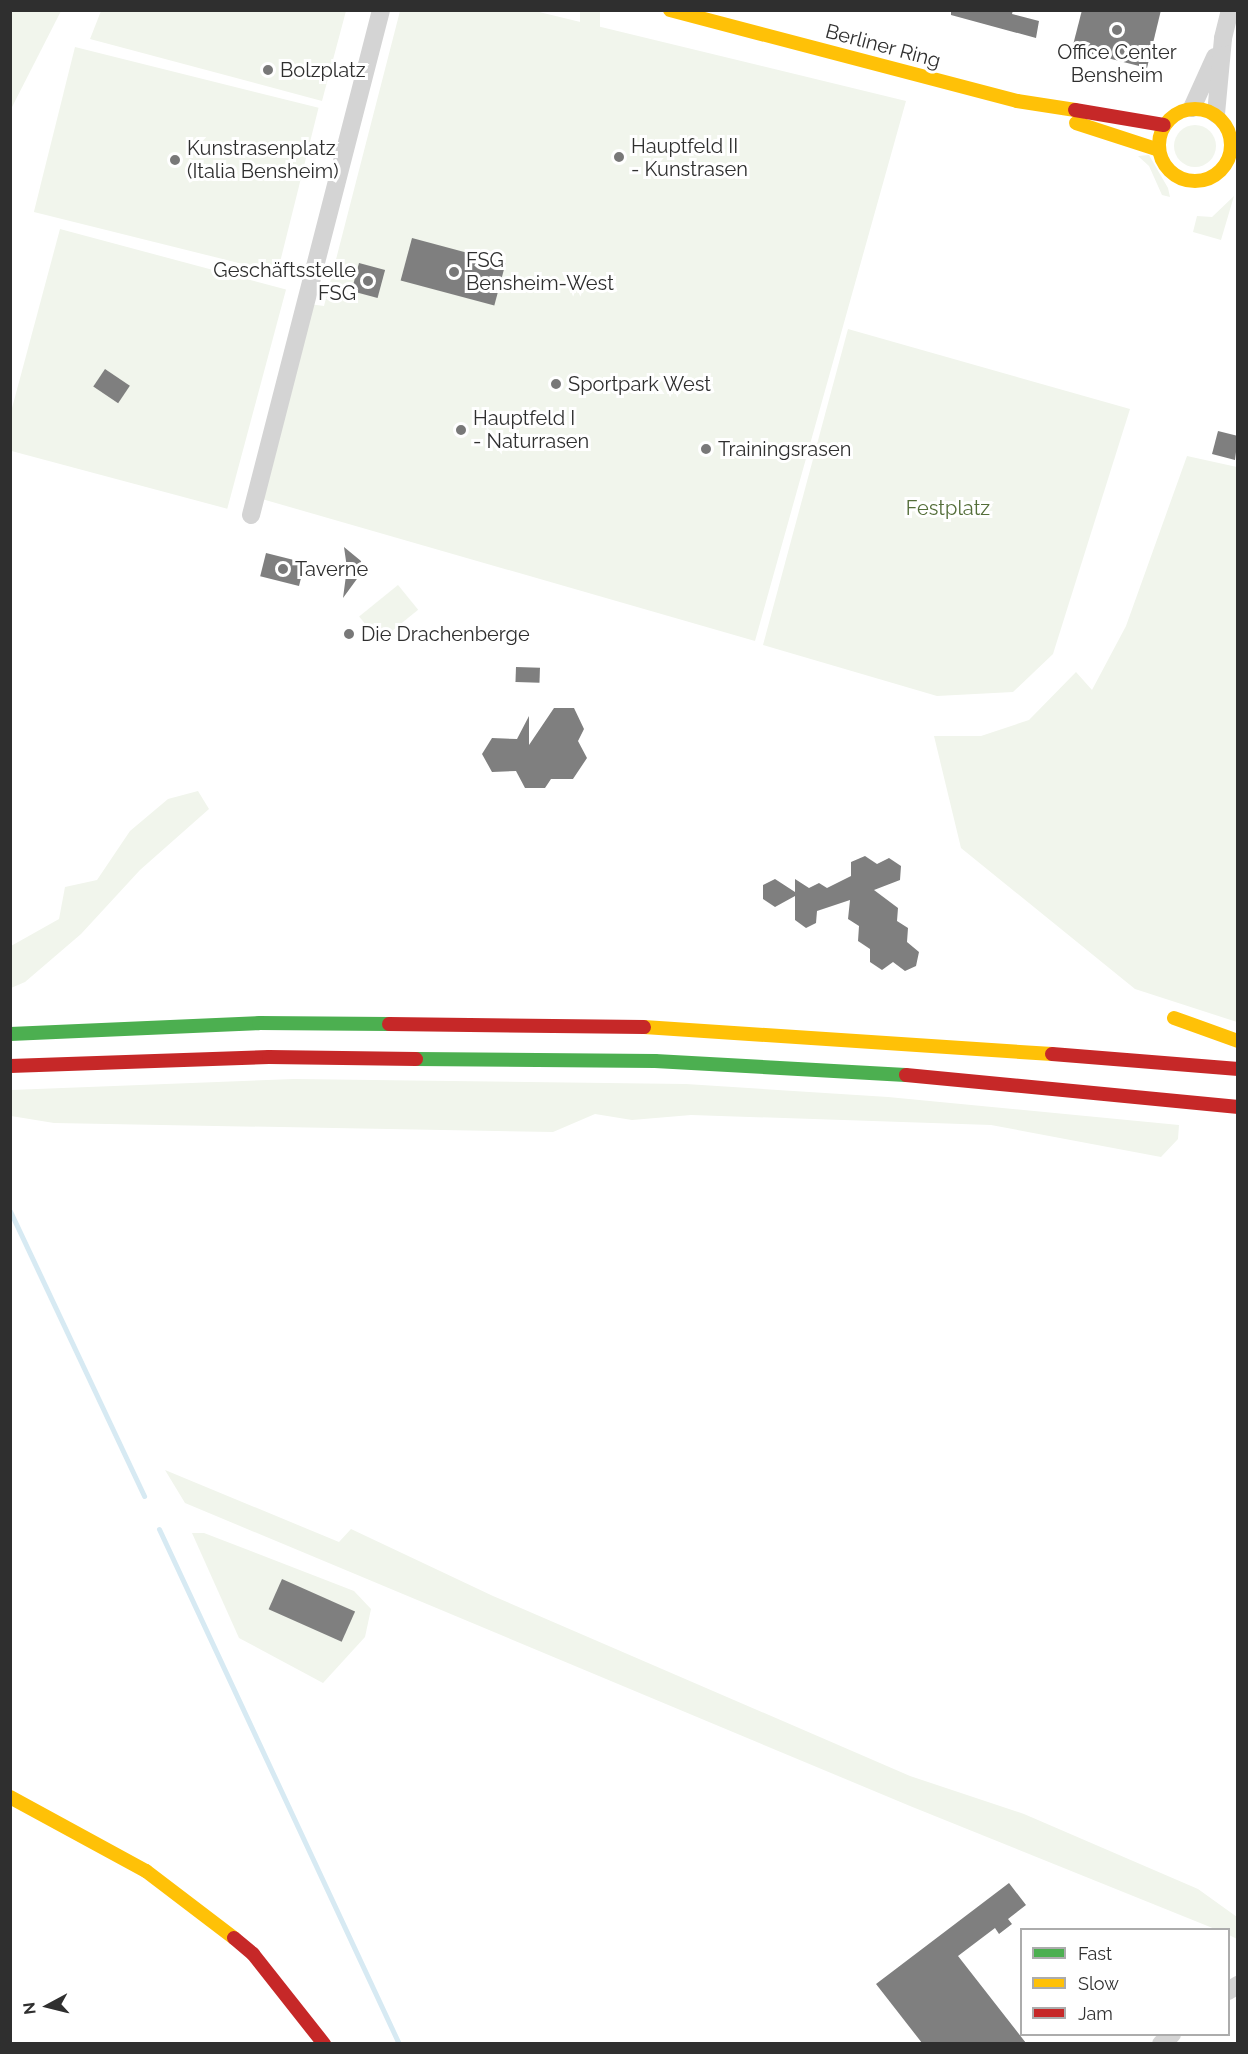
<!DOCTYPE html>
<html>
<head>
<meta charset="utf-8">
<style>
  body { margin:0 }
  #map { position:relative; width:1248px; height:2054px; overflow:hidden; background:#fff; font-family:Raleway,sans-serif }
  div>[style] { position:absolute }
  .green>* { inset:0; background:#f1f5ec; transform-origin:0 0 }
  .round { border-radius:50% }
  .stream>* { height:5px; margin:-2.5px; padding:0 2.5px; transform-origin:2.5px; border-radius:2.5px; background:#d7eaf3 }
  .building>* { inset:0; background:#7f7f7f; transform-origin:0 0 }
  .street>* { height:18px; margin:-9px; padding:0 9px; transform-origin:9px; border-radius:9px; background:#d4d4d4 }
  .fast>* { height:14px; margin:-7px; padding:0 7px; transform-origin:7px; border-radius:7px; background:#4caf50 }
  .slow>* { height:14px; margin:-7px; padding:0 7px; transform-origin:7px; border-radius:7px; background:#ffc107 }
  .slow>.ring { margin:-7px; padding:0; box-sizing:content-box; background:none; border:14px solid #ffc107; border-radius:50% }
  .jam>* { height:14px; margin:-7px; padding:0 7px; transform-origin:7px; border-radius:7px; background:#c62828 }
  .dots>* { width:16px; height:16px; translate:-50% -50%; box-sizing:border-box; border:3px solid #fff; border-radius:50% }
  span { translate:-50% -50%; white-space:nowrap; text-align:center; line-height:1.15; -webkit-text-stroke:6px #fff; paint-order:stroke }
  .street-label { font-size:20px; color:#2f2f2f }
  .poi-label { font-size:20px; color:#2f2f2f }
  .left { translate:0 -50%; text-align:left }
  .right { translate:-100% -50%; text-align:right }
  .park-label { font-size:20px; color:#546e39 }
  .frame { position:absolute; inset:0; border:12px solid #2f2f2f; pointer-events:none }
  .legend { position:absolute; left:1020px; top:1928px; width:210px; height:108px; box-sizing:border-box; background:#fff; border:2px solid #acacac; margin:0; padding:8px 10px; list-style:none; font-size:18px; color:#2f2f2f }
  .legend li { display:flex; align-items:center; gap:12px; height:30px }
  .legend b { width:30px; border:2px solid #acacac }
  .north { position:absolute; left:18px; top:1976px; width:60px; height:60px; -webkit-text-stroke:4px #fff; paint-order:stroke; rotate:263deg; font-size:16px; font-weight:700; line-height:24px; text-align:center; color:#2f2f2f }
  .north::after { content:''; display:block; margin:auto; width:21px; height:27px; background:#2f2f2f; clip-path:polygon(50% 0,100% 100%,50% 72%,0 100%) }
</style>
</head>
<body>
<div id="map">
  <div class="green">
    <i style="clip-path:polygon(11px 10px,61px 11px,11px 109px,10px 11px)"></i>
    <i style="clip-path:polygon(101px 11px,101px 10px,346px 11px,322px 101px,90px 39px)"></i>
    <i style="clip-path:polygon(400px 11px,535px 11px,906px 101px,755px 641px,255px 497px,309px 304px,324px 306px)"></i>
    <i style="left:580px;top:11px;width:20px;height:531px"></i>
    <i style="left:75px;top:47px;width:251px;height:170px;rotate:14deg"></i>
    <i class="round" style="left:1174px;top:125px;width:42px;height:42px"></i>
    <i style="clip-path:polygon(1149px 155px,1168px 188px,1170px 197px,1162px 195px,1149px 166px,1138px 156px)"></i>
    <i style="clip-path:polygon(1234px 196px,1221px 240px,1193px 232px,1197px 216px,1212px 217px)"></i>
    <i style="left:60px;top:229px;width:234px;height:227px;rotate:15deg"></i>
    <i style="clip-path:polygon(848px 329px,1130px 409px,1053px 654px,1013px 692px,937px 696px,763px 645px)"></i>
    <i style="clip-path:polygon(1187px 456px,1237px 467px,1237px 1022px,1135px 989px,961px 848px,934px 736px,981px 736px,1029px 720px,1076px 672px,1092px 690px,1126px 626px)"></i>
    <i style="left:398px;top:585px;width:32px;height:50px;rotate:51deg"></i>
    <i style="clip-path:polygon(198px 791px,209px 809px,140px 870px,81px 934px,25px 982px,11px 988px,11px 946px,59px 919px,65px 887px,97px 880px,130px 831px,168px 799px)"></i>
    <i style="clip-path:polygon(294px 1079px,686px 1084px,888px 1097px,1179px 1125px,1178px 1139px,1161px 1157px,991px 1125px,691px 1115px,632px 1120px,595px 1114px,553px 1132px,54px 1123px,11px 1116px,11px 1090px)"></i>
    <i style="clip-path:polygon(165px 1470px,339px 1542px,351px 1529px,493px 1596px,910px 1776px,1024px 1814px,1198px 1889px,1237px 1917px,1237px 1939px,1229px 1935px,1228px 1930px,1215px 1929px,910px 1806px,185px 1503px)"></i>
    <i style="clip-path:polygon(192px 1533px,204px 1533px,354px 1591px,371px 1609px,365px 1637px,323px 1683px,239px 1638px)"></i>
  </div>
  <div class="stream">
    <i style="left:10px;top:1211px;width:315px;rotate:64.8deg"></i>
    <i style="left:159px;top:1529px;width:568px;rotate:65.01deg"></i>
  </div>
  <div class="building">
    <i style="clip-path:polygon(951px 10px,1013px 10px,1012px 14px,1039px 21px,1036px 38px,951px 15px)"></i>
    <i style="clip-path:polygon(1082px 10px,1161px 10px,1147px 68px,1072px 49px)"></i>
    <i style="left:412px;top:238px;width:97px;height:44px;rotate:15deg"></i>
    <i style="left:359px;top:263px;width:27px;height:29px;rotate:15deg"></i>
    <i style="left:105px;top:369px;width:30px;height:21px;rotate:34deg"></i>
    <i style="clip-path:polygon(1218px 431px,1238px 436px,1235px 460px,1212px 454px)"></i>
    <i style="clip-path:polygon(344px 547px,361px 561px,362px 572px,343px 598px,347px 568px)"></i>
    <i style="left:266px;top:553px;width:40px;height:24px;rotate:14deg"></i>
    <i style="left:516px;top:667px;width:24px;height:15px;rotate:2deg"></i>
    <i style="clip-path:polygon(554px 708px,574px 708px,584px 729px,578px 741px,587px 758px,573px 779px,551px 779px,545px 788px,525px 788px,516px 771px,492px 772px,482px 754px,492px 738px,517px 739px,529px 716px,529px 745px)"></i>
    <i style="clip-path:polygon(865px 856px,877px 864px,889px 858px,901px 866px,900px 880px,874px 890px,898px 908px,897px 921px,908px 928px,907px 942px,919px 952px,916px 966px,905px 971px,893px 962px,882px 970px,870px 962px,870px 949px,858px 941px,859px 926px,848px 919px,850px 900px,817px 911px,816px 923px,806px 928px,795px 920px,795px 896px,775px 907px,763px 899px,763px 885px,775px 879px,795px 892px,795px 879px,809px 888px,819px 883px,827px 888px,851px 876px,851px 862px)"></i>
    <i style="left:282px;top:1579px;width:80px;height:33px;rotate:24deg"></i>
    <i style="clip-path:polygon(1009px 1883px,1026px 1905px,1008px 1919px,1012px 1924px,999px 1934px,995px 1928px,958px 1956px,1026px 2043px,922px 2043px,876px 1984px)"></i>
  </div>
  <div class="street">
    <i style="left:1192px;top:108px;width:56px;rotate:-65.7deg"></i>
    <i style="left:1216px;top:114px;width:76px;rotate:-84.7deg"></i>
    <i style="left:1223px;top:38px;width:29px;rotate:-76deg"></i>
    <i style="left:251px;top:515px;width:521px;rotate:-75.56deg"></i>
    <i style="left:1228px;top:1991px;width:12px;rotate:-31deg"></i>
    <i style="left:1161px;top:2044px;width:15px;rotate:-42deg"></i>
  </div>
  <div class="fast">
    <i style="left:10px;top:1034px;width:249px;rotate:-2.5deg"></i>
    <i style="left:259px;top:1023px;width:130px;rotate:0.4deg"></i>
    <i style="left:416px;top:1059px;width:239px;rotate:0.5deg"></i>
    <i style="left:655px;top:1061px;width:251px;rotate:3.2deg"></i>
  </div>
  <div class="slow">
    <i style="left:670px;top:10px;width:359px;rotate:14.7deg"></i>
    <i style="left:1017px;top:101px;width:59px;rotate:8.8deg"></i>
    <i class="ring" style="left:1159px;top:109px;width:58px;height:58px"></i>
    <i style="left:1076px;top:123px;width:87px;rotate:18deg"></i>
    <i style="left:1174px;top:1018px;width:68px;rotate:19.8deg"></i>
    <i style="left:644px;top:1027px;width:409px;rotate:3.8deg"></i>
    <i style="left:10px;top:1797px;width:155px;rotate:28.6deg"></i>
    <i style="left:146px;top:1871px;width:111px;rotate:37.3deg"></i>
  </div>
  <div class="jam">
    <i style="left:1075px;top:110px;width:90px;rotate:9.6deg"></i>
    <i style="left:389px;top:1024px;width:255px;rotate:0.7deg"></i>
    <i style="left:1052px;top:1054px;width:187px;rotate:4.6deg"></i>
    <i style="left:10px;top:1066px;width:259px;rotate:-2deg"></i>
    <i style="left:269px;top:1057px;width:147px;rotate:0.8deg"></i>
    <i style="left:906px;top:1075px;width:334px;rotate:5.5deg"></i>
    <i style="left:234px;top:1938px;width:25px;rotate:40deg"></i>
    <i style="left:253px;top:1954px;width:115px;rotate:51.7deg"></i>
  </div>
  <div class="dots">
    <i style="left:1117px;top:30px;background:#787878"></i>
    <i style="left:268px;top:70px;background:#787878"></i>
    <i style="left:619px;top:157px;background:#787878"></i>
    <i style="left:175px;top:160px;background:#787878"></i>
    <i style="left:454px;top:272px;background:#787878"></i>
    <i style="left:368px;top:281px;background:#787878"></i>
    <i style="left:556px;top:384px;background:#787878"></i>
    <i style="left:461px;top:430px;background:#787878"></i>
    <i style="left:706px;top:449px;background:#787878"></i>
    <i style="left:283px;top:569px;background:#787878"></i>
    <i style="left:349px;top:634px;background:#787878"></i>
  </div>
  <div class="street-label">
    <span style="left:883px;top:46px;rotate:15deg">Berliner Ring</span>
  </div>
  <div class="poi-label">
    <span style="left:1117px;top:64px">Office Center<br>Bensheim</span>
    <span class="left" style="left:280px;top:70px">Bolzplatz</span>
    <span class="left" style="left:631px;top:158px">Hauptfeld II<br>- Kunstrasen</span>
    <span class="left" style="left:187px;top:160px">Kunstrasenplatz<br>(Italia Bensheim)</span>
    <span class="left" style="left:466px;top:272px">FSG<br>Bensheim-West</span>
    <span class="right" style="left:356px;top:282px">Geschäftsstelle<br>FSG</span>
    <span class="left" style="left:568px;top:384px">Sportpark West</span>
    <span class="left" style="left:473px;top:430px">Hauptfeld I<br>- Naturrasen</span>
    <span class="left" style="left:718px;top:449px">Trainingsrasen</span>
    <span class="left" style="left:295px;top:569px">Taverne</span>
    <span class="left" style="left:361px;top:634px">Die Drachenberge</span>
  </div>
  <div class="park-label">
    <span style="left:948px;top:508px">Festplatz</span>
  </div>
  <div class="frame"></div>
  <ul class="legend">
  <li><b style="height:8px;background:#4caf50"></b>Fast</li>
  <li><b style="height:8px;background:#ffc107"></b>Slow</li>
  <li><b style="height:8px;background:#c62828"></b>Jam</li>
  </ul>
  <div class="north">N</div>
</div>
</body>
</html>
